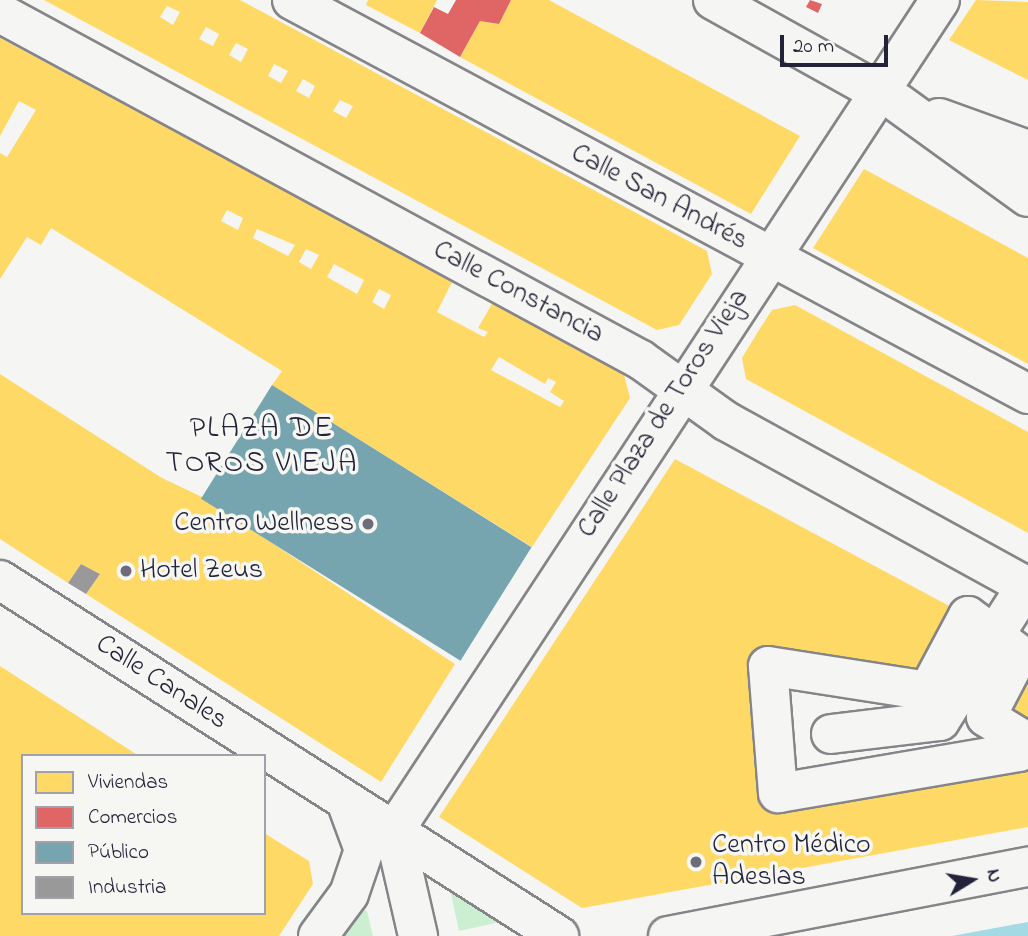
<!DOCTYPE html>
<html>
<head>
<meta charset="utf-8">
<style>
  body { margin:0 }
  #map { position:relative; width:1028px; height:936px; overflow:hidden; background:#f5f5f3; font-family:"Indie Flower",sans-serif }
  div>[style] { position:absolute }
  .green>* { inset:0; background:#cbefd0 }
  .water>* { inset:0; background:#a3dae3 }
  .homes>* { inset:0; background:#ffd966 }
  .shops>* { inset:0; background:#e06666 }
  .public>* { inset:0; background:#76a5af; transform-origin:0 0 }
  .industry>* { inset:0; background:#999 }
  .roads { filter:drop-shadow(2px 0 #858589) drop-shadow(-2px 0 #858589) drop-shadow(0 2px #858589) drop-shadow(0 -2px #858589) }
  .minor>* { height:38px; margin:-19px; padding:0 19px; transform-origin:19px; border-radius:19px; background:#f5f5f3 }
  .major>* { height:38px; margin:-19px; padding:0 19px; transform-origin:19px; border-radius:19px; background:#f5f5f3 }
  .dots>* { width:19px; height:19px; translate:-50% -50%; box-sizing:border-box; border:4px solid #f6f6f2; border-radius:50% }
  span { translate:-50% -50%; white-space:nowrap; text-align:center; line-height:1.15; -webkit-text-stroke:7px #f6f6f2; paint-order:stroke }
  .street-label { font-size:28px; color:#22223b }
  .poi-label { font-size:28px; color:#22223b }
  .right { translate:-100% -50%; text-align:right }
  .left { translate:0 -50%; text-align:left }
  .neighbourhood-label { font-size:30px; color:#22223b; letter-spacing:2px }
  .legend { position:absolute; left:21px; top:754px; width:245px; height:161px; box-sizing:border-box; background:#f6f6f2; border:2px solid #a1a1a9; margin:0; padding:9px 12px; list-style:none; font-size:21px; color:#22223b }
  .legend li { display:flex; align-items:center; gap:14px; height:35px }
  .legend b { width:35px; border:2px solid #a1a1a9 }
  .north { position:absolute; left:937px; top:845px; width:70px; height:70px; -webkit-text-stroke:5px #f6f6f2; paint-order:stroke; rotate:79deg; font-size:19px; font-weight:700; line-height:28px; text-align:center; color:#22223b }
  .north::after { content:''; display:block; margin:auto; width:24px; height:32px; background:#22223b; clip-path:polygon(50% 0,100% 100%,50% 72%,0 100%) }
  .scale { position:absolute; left:780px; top:35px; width:108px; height:32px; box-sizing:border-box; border:4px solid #22223b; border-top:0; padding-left:9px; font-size:21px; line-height:24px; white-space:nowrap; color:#22223b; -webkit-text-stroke:5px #f6f6f2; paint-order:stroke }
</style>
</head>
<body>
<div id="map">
  <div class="green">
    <i style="clip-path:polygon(450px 889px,500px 918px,500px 922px,459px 931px)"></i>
    <i style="clip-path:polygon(352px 908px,367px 911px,373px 936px,334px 936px)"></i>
  </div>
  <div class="water">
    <i style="clip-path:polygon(1028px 922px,1028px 936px,952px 936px)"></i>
  </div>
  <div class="homes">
    <i style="clip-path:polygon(evenodd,44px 0,240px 0,707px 251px,712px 274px,679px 325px,657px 330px,44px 0,167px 6px,180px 12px,173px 25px,160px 17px,167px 6px,44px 0,206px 27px,219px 34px,213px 46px,199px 39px,206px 27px,44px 0,236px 43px,248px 49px,241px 62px,229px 55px,236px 43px,44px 0,274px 64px,288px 71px,281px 83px,268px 76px,274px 64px,44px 0,303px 79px,315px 86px,309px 98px,296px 91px,303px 79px,44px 0,340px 100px,353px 106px,346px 118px,333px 111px,340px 100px)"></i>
    <i style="clip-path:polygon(368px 0,437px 0,420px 33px,366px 5px)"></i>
    <i style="clip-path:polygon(511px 0,549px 0,800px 136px,751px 214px,460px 57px,480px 21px,499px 24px)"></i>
    <i style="clip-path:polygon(976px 0,1028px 2px,1028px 80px,949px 40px)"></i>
    <i style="clip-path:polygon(evenodd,0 38px,453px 280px,437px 312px,484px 337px,488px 332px,478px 328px,493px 302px,624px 375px,630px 398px,532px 547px,272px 385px,282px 371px,51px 228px,41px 245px,27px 237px,0 279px,0 153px,7px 157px,36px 110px,19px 101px,0 136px,0 38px,227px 210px,243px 218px,238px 230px,221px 221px,227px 210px,0 38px,257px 229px,295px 245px,288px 256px,253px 238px,257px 229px,0 38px,306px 249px,319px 255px,311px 269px,299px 262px,306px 249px,0 38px,334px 264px,364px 280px,357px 294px,327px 277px,334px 264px,0 38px,379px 289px,391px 295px,384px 309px,372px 302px,379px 289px,0 38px,499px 357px,545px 384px,548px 378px,556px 382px,550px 392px,564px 401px,560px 407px,491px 370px,499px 357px)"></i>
    <i style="clip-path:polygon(864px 169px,1028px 258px,1028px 364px,813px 248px)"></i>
    <i style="clip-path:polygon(795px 305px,1028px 432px,1028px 533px,746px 379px,742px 358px,759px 330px,772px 310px)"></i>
    <i style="clip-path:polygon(0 374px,162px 478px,202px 497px,455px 664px,381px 782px,86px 594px,100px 574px,81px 564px,68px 583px,0 539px)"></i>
    <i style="clip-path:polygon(675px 459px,968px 616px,928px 691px,768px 666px,778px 793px,1019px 751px,986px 717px,1028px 659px,1028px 827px,582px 908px,439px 817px)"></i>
    <i style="clip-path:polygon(0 666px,139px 756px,23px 756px,23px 913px,264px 913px,264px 833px,309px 861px,313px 884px,279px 936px,0 936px)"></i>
  </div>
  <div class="shops">
    <i style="clip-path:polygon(456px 0,511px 0,499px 24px,480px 21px,460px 57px,420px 33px,434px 7px,448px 14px)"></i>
    <i style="clip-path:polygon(810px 0,822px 4px,818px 13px,806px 7px)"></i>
  </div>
  <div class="public">
    <i style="left:272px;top:385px;width:306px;height:134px;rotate:32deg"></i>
  </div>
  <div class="industry">
    <i style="clip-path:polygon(81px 564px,100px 574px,86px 594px,68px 583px)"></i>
  </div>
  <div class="roads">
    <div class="minor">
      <i style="left:292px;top:0;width:835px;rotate:28.16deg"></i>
      <i style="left:0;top:13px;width:729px;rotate:28.43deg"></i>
      <i style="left:641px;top:360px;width:105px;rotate:35.7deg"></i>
      <i style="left:726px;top:421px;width:345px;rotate:28.8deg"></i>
      <i style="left:976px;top:144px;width:59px;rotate:27.4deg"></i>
      <i style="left:0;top:580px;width:663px;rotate:32.49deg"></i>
      <i style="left:968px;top:616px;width:64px;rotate:36.7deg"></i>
      <i style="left:1019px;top:654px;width:71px;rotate:117.6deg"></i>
      <i style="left:986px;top:717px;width:42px;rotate:31.4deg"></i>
      <i style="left:1022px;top:739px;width:13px;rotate:103deg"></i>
      <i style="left:1019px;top:752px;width:244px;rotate:170.3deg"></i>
      <i style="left:778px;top:793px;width:127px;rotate:-94.5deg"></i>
      <i style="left:768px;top:666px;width:162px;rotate:8.9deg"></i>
      <i style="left:928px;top:691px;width:85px;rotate:-61.9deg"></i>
      <i style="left:831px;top:734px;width:110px;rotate:-6.8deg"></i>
      <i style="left:940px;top:721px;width:160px;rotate:-57.5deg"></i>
      <i style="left:394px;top:831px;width:994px;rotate:-56.69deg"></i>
      <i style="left:394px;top:831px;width:108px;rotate:77.1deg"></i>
      <i style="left:318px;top:936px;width:52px;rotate:-53.6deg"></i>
      <i style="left:349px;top:894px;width:46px;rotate:-71.2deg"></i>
      <i style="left:364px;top:850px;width:52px;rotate:-110.2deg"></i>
    </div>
    <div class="major">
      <i style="left:713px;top:0;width:189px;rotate:29.1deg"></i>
      <i style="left:898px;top:103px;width:160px;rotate:35.9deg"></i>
      <i style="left:939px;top:118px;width:95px;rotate:19.8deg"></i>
      <i style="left:668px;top:936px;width:367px;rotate:-10.9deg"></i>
    </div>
  </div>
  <div class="dots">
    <i style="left:368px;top:524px;background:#6c6c7b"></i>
    <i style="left:126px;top:571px;background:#6c6c7b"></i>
    <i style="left:696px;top:862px;background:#6c6c7b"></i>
  </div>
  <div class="street-label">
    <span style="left:659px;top:198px;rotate:28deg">Calle San Andrés</span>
    <span style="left:518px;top:293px;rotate:28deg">Calle Constancia</span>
    <span style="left:664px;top:414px;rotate:-57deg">Calle Plaza de Toros Vieja</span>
    <span style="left:161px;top:683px;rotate:33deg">Calle Canales</span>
  </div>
  <div class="poi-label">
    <span class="right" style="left:354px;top:524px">Centro Wellness</span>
    <span class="left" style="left:140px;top:571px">Hotel Zeus</span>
    <span class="left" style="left:712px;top:862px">Centro Médico<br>Adeslas</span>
  </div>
  <div class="neighbourhood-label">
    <span style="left:262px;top:446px">PLAZA DE<br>TOROS VIEJA</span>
  </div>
  <ul class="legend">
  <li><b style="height:19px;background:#ffd966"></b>Viviendas</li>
  <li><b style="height:19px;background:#e06666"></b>Comercios</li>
  <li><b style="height:19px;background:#76a5af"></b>Público</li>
  <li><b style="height:19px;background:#999"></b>Industria</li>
  </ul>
  <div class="north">N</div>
  <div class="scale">20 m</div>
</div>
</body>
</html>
